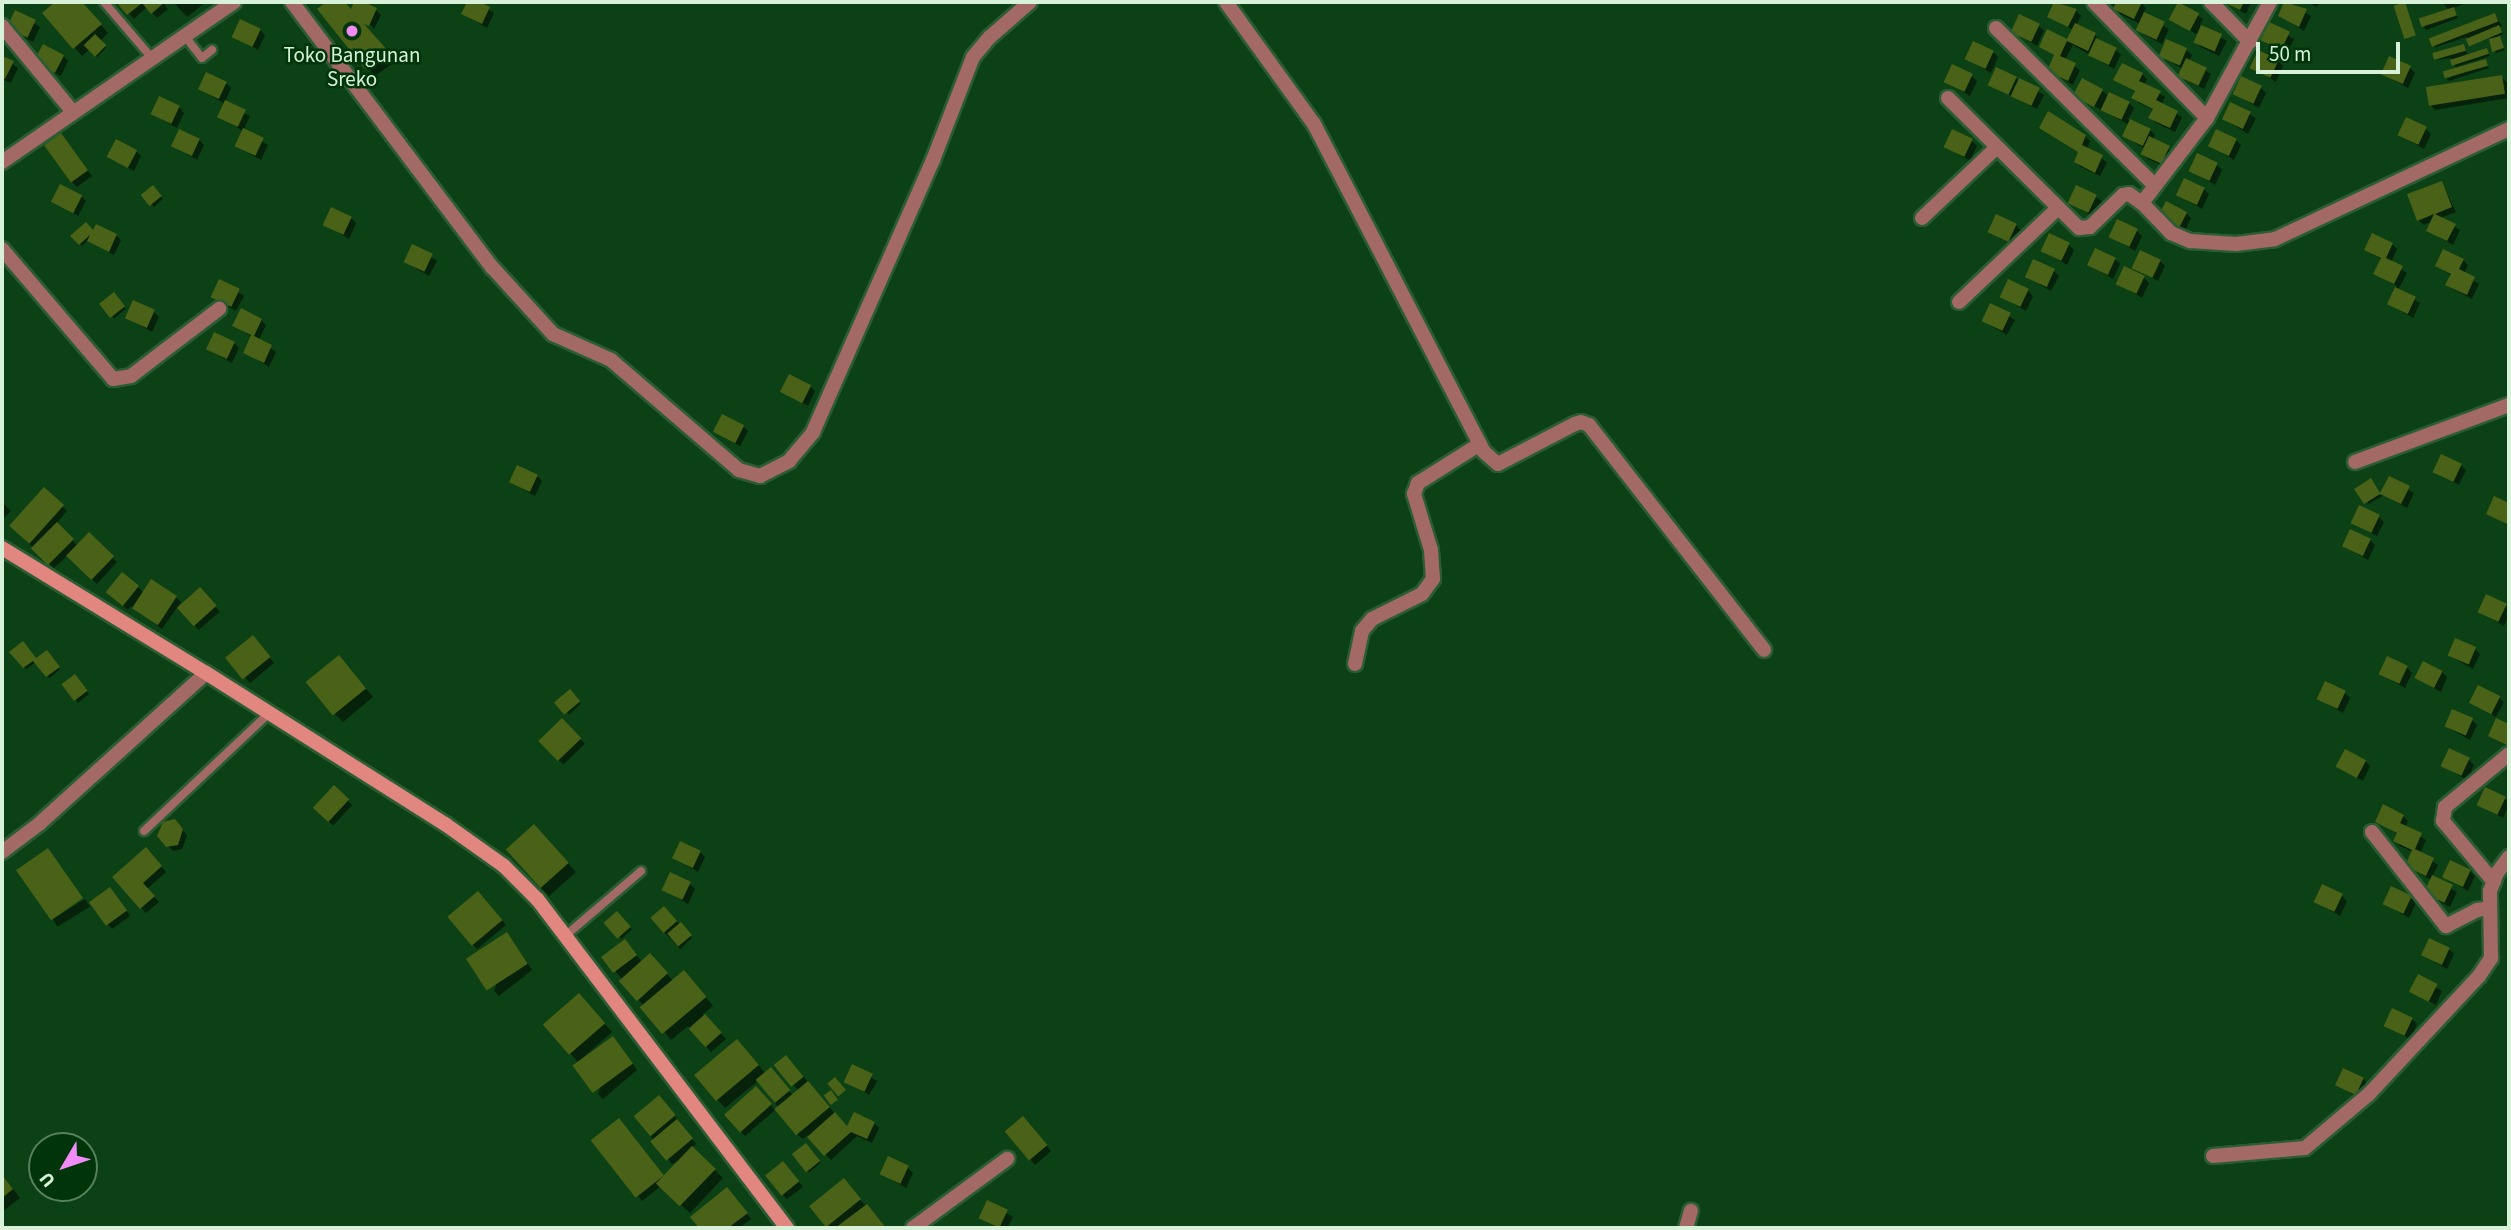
<!DOCTYPE html>
<html>
<head>
<meta charset="utf-8">
<style>
  body { margin:0 }
  #map { position:relative; width:2511px; height:1230px; overflow:hidden; background:#0c4015; font-family:"Source Sans 3",sans-serif }
  div>[style] { position:absolute }
  .shadow>* { inset:0; background:#0007; transform-origin:0 0 }
  .building>* { inset:0; background:#4a6217; transform-origin:0 0 }
  .roads { filter:drop-shadow(2px 0 #2c5c34) drop-shadow(-2px 0 #2c5c34) drop-shadow(0 2px #2c5c34) drop-shadow(0 -2px #2c5c34) }
  .service>* { height:8px; margin:-4px; padding:0 4px; transform-origin:4px; border-radius:4px; background:#a36a65 }
  .minor>* { height:14px; margin:-7px; padding:0 7px; transform-origin:7px; border-radius:7px; background:#a36a65 }
  .tertiary>* { height:14px; margin:-7px; padding:0 7px; transform-origin:7px; border-radius:7px; background:#a36a65 }
  .secondary>* { height:14px; margin:-7px; padding:0 7px; transform-origin:7px; border-radius:7px; background:#e1877f }
  .dots>* { width:19px; height:19px; translate:-50% -50%; box-sizing:border-box; border:4px solid #00350a; border-radius:50% }
  span { translate:-50% -50%; white-space:nowrap; text-align:center; line-height:1.15; -webkit-text-stroke:5px #00350a; paint-order:stroke }
  .poi-label { font-size:21px; color:#d7f2d8 }
  .frame { position:absolute; inset:0; border:4px solid #d7f2d8; pointer-events:none }
  .north { position:absolute; left:28px; top:1132px; width:70px; height:70px; box-sizing:border-box; background:#00350a; border:2px solid #56815c; border-radius:50%; rotate:231deg; font-size:19px; font-weight:700; line-height:28px; text-align:center; color:#d7f2d8 }
  .north::after { content:''; display:block; margin:auto; width:24px; height:32px; background:#f18bf5; clip-path:polygon(50% 0,100% 100%,50% 72%,0 100%) }
  .scale { position:absolute; left:2256px; top:42px; width:144px; height:32px; box-sizing:border-box; border:4px solid #d7f2d8; border-top:0; padding-left:9px; font-size:21px; line-height:24px; white-space:nowrap; color:#d7f2d8; -webkit-text-stroke:5px #00350a; paint-order:stroke }
</style>
</head>
<body>
<div id="map">
  <div class="shadow">
    <i style="clip-path:polygon(57px 2px,81px 2px,108px 33px,100px 41px,106px 48px,97px 57px,90px 49px,82px 56px,44px 13px)"></i>
    <i style="clip-path:polygon(119px 2px,162px 2px,168px 9px,157px 18px,147px 7px,134px 19px)"></i>
    <i style="clip-path:polygon(173px 2px,206px 2px,187px 17px)"></i>
    <i style="clip-path:polygon(329px 2px,343px 2px,352px 11px,356px 2px,376px 10px,381px 15px,374px 29px,355px 10px,353px 12px,396px 61px,375px 76px,319px 9px)"></i>
    <i style="clip-path:polygon(469px 2px,476px 2px,494px 13px,487px 28px,463px 14px)"></i>
    <i style="clip-path:polygon(2056px 2px,2076px 10px,2081px 16px,2076px 25px,2095px 34px,2099px 41px,2121px 54px,2114px 69px,2073px 45px,2065px 60px,2080px 70px,2073px 85px,2049px 71px,2055px 56px,2041px 47px,2048px 32px,2068px 41px,2073px 30px,2049px 16px)"></i>
    <i style="clip-path:polygon(2106px 2px,2141px 3px,2146px 8px,2143px 14px,2169px 29px,2162px 44px,2143px 34px,2138px 29px,2140px 24px,2120px 14px,2116px 6px)"></i>
    <i style="clip-path:polygon(2174px 2px,2184px 2px,2182px 6px,2203px 19px,2200px 26px,2227px 41px,2219px 56px,2201px 47px,2195px 42px,2198px 35px,2172px 20px,2179px 4px)"></i>
    <i style="clip-path:polygon(2224px 2px,2251px 2px,2246px 14px)"></i>
    <i style="clip-path:polygon(2286px 2px,2311px 16px,2304px 31px,2280px 16px)"></i>
    <i style="clip-path:polygon(2307px 2px,2319px 2px,2317px 7px)"></i>
    <i style="clip-path:polygon(2442px 2px,2469px 2px,2453px 8px,2458px 18px,2426px 30px,2421px 21px,2449px 10px)"></i>
    <i style="clip-path:polygon(16px 12px,40px 27px,33px 42px,14px 32px)"></i>
    <i style="clip-path:polygon(2495px 15px,2502px 26px,2499px 27px,2503px 34px,2498px 36px,2505px 50px,2496px 53px,2490px 38px,2471px 44px,2467px 37px,2436px 47px,2431px 42px)"></i>
    <i style="left:2270px;top:25px;width:28px;height:16px;rotate:30deg"></i>
    <i style="clip-path:polygon(2039px 26px,2044px 31px,2037px 46px,2013px 31px)"></i>
    <i style="clip-path:polygon(260px 30px,265px 35px,258px 50px,234px 36px)"></i>
    <i style="clip-path:polygon(2167px 41px,2186px 50px,2192px 55px,2189px 61px,2211px 74px,2204px 89px,2185px 80px,2180px 75px,2183px 69px,2160px 56px)"></i>
    <i style="clip-path:polygon(2464px 46px,2468px 56px,2486px 50px,2490px 56px,2456px 67px,2451px 58px,2437px 60px)"></i>
    <i style="clip-path:polygon(1993px 52px,1998px 57px,1991px 73px,1967px 58px)"></i>
    <i style="clip-path:polygon(63px 56px,68px 61px,61px 76px,42px 67px)"></i>
    <i style="clip-path:polygon(2px 57px,18px 68px,11px 83px,2px 79px)"></i>
    <i style="clip-path:polygon(2278px 61px,2283px 66px,2276px 82px,2252px 67px)"></i>
    <i style="clip-path:polygon(2486px 61px,2489px 68px,2449px 81px,2447px 79px)"></i>
    <i style="clip-path:polygon(2410px 68px,2415px 73px,2408px 88px,2383px 74px)"></i>
    <i style="clip-path:polygon(2142px 74px,2147px 79px,2144px 85px,2165px 97px,2161px 105px,2182px 117px,2175px 132px,2156px 123px,2151px 118px,2154px 110px,2139px 103px,2134px 98px,2136px 92px,2116px 80px)"></i>
    <i style="clip-path:polygon(1972px 76px,1977px 81px,1970px 96px,1946px 81px)"></i>
    <i style="clip-path:polygon(2501px 77px,2507px 82px,2509px 98px,2435px 110px,2430px 104px)"></i>
    <i style="clip-path:polygon(2016px 78px,2044px 95px,2037px 109px,1989px 84px)"></i>
    <i style="clip-path:polygon(226px 83px,231px 88px,225px 102px,250px 116px,243px 131px,268px 145px,261px 160px,236px 146px,243px 131px,219px 117px,225px 104px,200px 89px)"></i>
    <i style="clip-path:polygon(2261px 88px,2266px 93px,2259px 108px,2235px 94px)"></i>
    <i style="clip-path:polygon(2102px 90px,2108px 96px,2129px 103px,2134px 108px,2128px 120px,2150px 130px,2155px 135px,2153px 140px,2174px 153px,2167px 168px,2148px 159px,2143px 154px,2145px 149px,2124px 136px,2129px 125px,2076px 96px)"></i>
    <i style="clip-path:polygon(2231px 104px,2256px 118px,2248px 134px,2224px 119px)"></i>
    <i style="clip-path:polygon(179px 107px,184px 113px,177px 128px,153px 114px)"></i>
    <i style="clip-path:polygon(2042px 128px,2085px 136px,2090px 141px,2087px 149px,2107px 162px,2100px 176px,2081px 167px,2076px 162px,2080px 153px)"></i>
    <i style="clip-path:polygon(2426px 129px,2431px 134px,2424px 149px,2400px 135px)"></i>
    <i style="clip-path:polygon(199px 140px,204px 145px,197px 160px,173px 146px)"></i>
    <i style="clip-path:polygon(2236px 140px,2241px 145px,2234px 160px,2210px 146px)"></i>
    <i style="clip-path:polygon(66px 141px,92px 176px,77px 187px,72px 182px)"></i>
    <i style="clip-path:polygon(1972px 141px,1977px 146px,1970px 161px,1946px 146px)"></i>
    <i style="clip-path:polygon(136px 151px,141px 156px,134px 171px,110px 157px)"></i>
    <i style="clip-path:polygon(2217px 165px,2222px 170px,2215px 185px,2191px 170px)"></i>
    <i style="clip-path:polygon(2442px 183px,2456px 212px,2440px 218px,2460px 230px,2453px 245px,2428px 231px,2433px 221px,2424px 225px,2418px 220px)"></i>
    <i style="left:152px;top:187px;width:16px;height:12px;rotate:47deg"></i>
    <i style="clip-path:polygon(2077px 187px,2102px 201px,2094px 217px,2070px 202px)"></i>
    <i style="clip-path:polygon(2204px 189px,2209px 194px,2202px 209px,2178px 195px)"></i>
    <i style="clip-path:polygon(81px 196px,86px 201px,78px 216px,54px 202px)"></i>
    <i style="clip-path:polygon(2186px 213px,2191px 218px,2184px 233px,2160px 219px)"></i>
    <i style="clip-path:polygon(351px 218px,356px 223px,349px 239px,325px 224px)"></i>
    <i style="clip-path:polygon(2016px 225px,2021px 231px,2014px 245px,1990px 231px)"></i>
    <i style="clip-path:polygon(2137px 231px,2142px 236px,2135px 251px,2111px 236px)"></i>
    <i style="clip-path:polygon(93px 233px,116px 235px,121px 240px,114px 255px,88px 240px,82px 246px,73px 236px)"></i>
    <i style="clip-path:polygon(2392px 244px,2397px 249px,2391px 263px,2407px 273px,2398px 290px,2420px 303px,2413px 318px,2389px 304px,2397px 286px,2375px 274px,2382px 260px,2366px 250px)"></i>
    <i style="clip-path:polygon(2069px 245px,2074px 250px,2067px 265px,2043px 250px)"></i>
    <i style="left:413px;top:247px;width:28px;height:17px;rotate:30deg"></i>
    <i style="clip-path:polygon(2115px 259px,2120px 264px,2113px 279px,2089px 265px)"></i>
    <i style="clip-path:polygon(2463px 260px,2468px 265px,2464px 274px,2479px 284px,2472px 299px,2453px 289px,2447px 284px,2452px 276px,2437px 266px)"></i>
    <i style="clip-path:polygon(2160px 261px,2165px 266px,2158px 281px,2134px 267px)"></i>
    <i style="clip-path:polygon(2054px 271px,2059px 276px,2051px 291px,2027px 277px)"></i>
    <i style="clip-path:polygon(2143px 277px,2149px 283px,2142px 298px,2118px 283px)"></i>
    <i style="left:220px;top:282px;width:28px;height:17px;rotate:30deg"></i>
    <i style="clip-path:polygon(2028px 291px,2033px 296px,2026px 311px,2002px 297px)"></i>
    <i style="left:114px;top:295px;width:18px;height:15px;rotate:49deg"></i>
    <i style="left:1991px;top:306px;width:28px;height:17px;rotate:30deg"></i>
    <i style="clip-path:polygon(154px 312px,159px 317px,152px 332px,127px 318px)"></i>
    <i style="clip-path:polygon(261px 320px,266px 325px,259px 340px,276px 352px,269px 367px,245px 352px,252px 337px,235px 326px)"></i>
    <i style="clip-path:polygon(234px 343px,239px 348px,232px 363px,207px 349px)"></i>
    <i style="clip-path:polygon(810px 386px,815px 391px,808px 406px,783px 392px)"></i>
    <i style="clip-path:polygon(743px 426px,748px 431px,740px 446px,716px 432px)"></i>
    <i style="clip-path:polygon(2461px 465px,2466px 470px,2459px 485px,2435px 471px)"></i>
    <i style="clip-path:polygon(537px 476px,542px 481px,535px 496px,510px 482px)"></i>
    <i style="clip-path:polygon(2390px 479px,2414px 493px,2407px 508px,2384px 495px,2367px 505px,2373px 482px,2381px 496px)"></i>
    <i style="clip-path:polygon(44px 489px,67px 511px,56px 524px,78px 546px,89px 535px,117px 562px,97px 584px,67px 556px,54px 568px,11px 526px)"></i>
    <i style="clip-path:polygon(2495px 498px,2509px 505px,2509px 526px,2488px 513px)"></i>
    <i style="clip-path:polygon(2px 502px,11px 511px,2px 520px)"></i>
    <i style="clip-path:polygon(2379px 517px,2384px 522px,2377px 536px,2352px 522px)"></i>
    <i style="clip-path:polygon(2370px 540px,2375px 545px,2368px 560px,2344px 546px)"></i>
    <i style="clip-path:polygon(138px 587px,144px 593px,176px 597px,181px 602px,162px 629px,131px 606px,128px 610px,112px 597px)"></i>
    <i style="left:200px;top:589px;width:30px;height:28px;rotate:49deg"></i>
    <i style="clip-path:polygon(2506px 606px,2509px 614px,2504px 626px,2479px 611px)"></i>
    <i style="clip-path:polygon(258px 642px,274px 663px,250px 683px,228px 658px)"></i>
    <i style="clip-path:polygon(2475px 649px,2480px 654px,2473px 669px,2448px 655px)"></i>
    <i style="clip-path:polygon(12px 652px,36px 660px,47px 652px,60px 669px,50px 678px,36px 662px,26px 669px)"></i>
    <i style="clip-path:polygon(346px 666px,373px 697px,343px 722px,335px 714px)"></i>
    <i style="clip-path:polygon(2407px 668px,2412px 673px,2405px 688px,2380px 674px)"></i>
    <i style="clip-path:polygon(2442px 672px,2447px 677px,2441px 692px,2416px 678px)"></i>
    <i style="left:75px;top:676px;width:23px;height:14px;rotate:52deg"></i>
    <i style="left:570px;top:692px;width:16px;height:16px;rotate:47deg"></i>
    <i style="clip-path:polygon(2345px 693px,2350px 698px,2343px 713px,2318px 698px)"></i>
    <i style="clip-path:polygon(2498px 697px,2504px 702px,2496px 717px,2472px 703px)"></i>
    <i style="left:562px;top:720px;width:33px;height:30px;rotate:46deg"></i>
    <i style="clip-path:polygon(2472px 720px,2477px 725px,2470px 740px,2445px 726px)"></i>
    <i style="clip-path:polygon(2469px 760px,2474px 765px,2467px 780px,2443px 766px)"></i>
    <i style="clip-path:polygon(2365px 761px,2370px 766px,2363px 781px,2339px 767px)"></i>
    <i style="left:334px;top:788px;width:25px;height:28px;rotate:43deg"></i>
    <i style="clip-path:polygon(2505px 798px,2509px 805px,2503px 818px,2479px 804px)"></i>
    <i style="clip-path:polygon(2403px 816px,2408px 821px,2405px 827px,2426px 840px,2420px 853px,2438px 865px,2432px 877px,2457px 892px,2450px 907px,2431px 897px,2431px 880px,2407px 865px,2413px 852px,2400px 846px,2395px 840px,2398px 834px,2377px 822px)"></i>
    <i style="clip-path:polygon(180px 826px,187px 836px,182px 849px,173px 851px,168px 846px)"></i>
    <i style="clip-path:polygon(542px 834px,576px 872px,549px 896px,541px 888px)"></i>
    <i style="clip-path:polygon(700px 852px,705px 857px,698px 872px,674px 858px)"></i>
    <i style="clip-path:polygon(151px 854px,166px 872px,147px 889px,159px 902px,146px 913px,114px 877px)"></i>
    <i style="clip-path:polygon(2470px 871px,2475px 876px,2468px 891px,2444px 877px)"></i>
    <i style="clip-path:polygon(690px 884px,695px 889px,688px 904px,664px 889px)"></i>
    <i style="clip-path:polygon(115px 894px,130px 916px,112px 929px,107px 924px)"></i>
    <i style="clip-path:polygon(2342px 896px,2347px 901px,2340px 916px,2316px 902px)"></i>
    <i style="clip-path:polygon(483px 898px,506px 925px,477px 949px,449px 917px)"></i>
    <i style="clip-path:polygon(2411px 898px,2416px 903px,2409px 918px,2385px 904px)"></i>
    <i style="left:85px;top:899px;width:9px;height:38px;rotate:58deg"></i>
    <i style="left:664px;top:908px;width:41px;height:16px;rotate:47deg"></i>
    <i style="left:617px;top:913px;width:22px;height:14px;rotate:47deg"></i>
    <i style="clip-path:polygon(512px 940px,532px 970px,499px 996px,494px 991px)"></i>
    <i style="clip-path:polygon(630px 947px,642px 962px,655px 960px,673px 981px,692px 980px,713px 1006px,703px 1014px,726px 1039px,711px 1052px,688px 1026px,671px 1040px,605px 958px)"></i>
    <i style="clip-path:polygon(2449px 949px,2454px 954px,2447px 969px,2422px 955px)"></i>
    <i style="clip-path:polygon(2418px 976px,2442px 991px,2436px 1005px,2411px 991px)"></i>
    <i style="clip-path:polygon(587px 1004px,612px 1032px,578px 1062px,545px 1025px)"></i>
    <i style="clip-path:polygon(2412px 1019px,2417px 1024px,2410px 1039px,2386px 1025px)"></i>
    <i style="clip-path:polygon(618px 1043px,637px 1070px,603px 1099px,598px 1094px)"></i>
    <i style="clip-path:polygon(745px 1049px,765px 1073px,776px 1074px,793px 1096px,799px 1091px,776px 1065px,791px 1062px,848px 1129px,874px 1123px,879px 1128px,872px 1143px,857px 1136px,831px 1160px,808px 1135px,803px 1139px,798px 1135px,759px 1080px,725px 1108px,696px 1075px)"></i>
    <i style="left:853px;top:1067px;width:28px;height:16px;rotate:30deg"></i>
    <i style="clip-path:polygon(2363px 1079px,2368px 1084px,2361px 1099px,2337px 1085px)"></i>
    <i style="clip-path:polygon(761px 1093px,775px 1110px,745px 1136px,740px 1131px)"></i>
    <i style="clip-path:polygon(664px 1102px,696px 1144px,692px 1148px,723px 1178px,690px 1213px,661px 1186px,642px 1201px,593px 1140px,624px 1125px,665px 1177px,681px 1160px,672px 1164px,636px 1117px)"></i>
    <i style="clip-path:polygon(1028px 1124px,1051px 1151px,1035px 1165px,1007px 1132px)"></i>
    <i style="left:806px;top:1145px;width:23px;height:15px;rotate:50deg"></i>
    <i style="clip-path:polygon(788px 1168px,803px 1187px,787px 1199px,782px 1194px)"></i>
    <i style="clip-path:polygon(908px 1168px,913px 1173px,906px 1188px,882px 1174px)"></i>
    <i style="clip-path:polygon(2px 1175px,20px 1198px,2px 1212px)"></i>
    <i style="clip-path:polygon(849px 1186px,866px 1207px,886px 1228px,829px 1228px,826px 1225px,811px 1206px)"></i>
    <i style="clip-path:polygon(732px 1194px,751px 1219px,739px 1228px,701px 1228px,692px 1217px)"></i>
    <i style="clip-path:polygon(988px 1203px,1013px 1217px,1007px 1228px,998px 1228px,981px 1218px)"></i>
  </div>
  <div class="building">
    <i style="clip-path:polygon(55px 2px,82px 2px,102px 24px,73px 49px,42px 13px)"></i>
    <i style="clip-path:polygon(116px 2px,165px 2px,151px 14px,142px 3px,127px 15px)"></i>
    <i style="clip-path:polygon(326px 2px,345px 2px,351px 9px,354px 2px,364px 2px,377px 8px,369px 26px,364px 24px,390px 53px,365px 69px,317px 9px)"></i>
    <i style="clip-path:polygon(467px 2px,480px 2px,490px 7px,482px 24px,461px 14px)"></i>
    <i style="clip-path:polygon(2054px 2px,2077px 9px,2068px 27px,2047px 17px)"></i>
    <i style="clip-path:polygon(2116px 2px,2142px 2px,2134px 19px,2113px 9px)"></i>
    <i style="left:2178px;top:2px;width:24px;height:20px;rotate:28deg"></i>
    <i style="clip-path:polygon(2223px 2px,2244px 2px,2240px 10px)"></i>
    <i style="clip-path:polygon(2284px 2px,2307px 9px,2299px 27px,2278px 16px)"></i>
    <i style="left:2405px;top:2px;width:35px;height:12px;rotate:72deg"></i>
    <i style="left:2454px;top:7px;width:9px;height:37px;rotate:72deg"></i>
    <i style="left:15px;top:10px;width:23px;height:20px;rotate:25deg"></i>
    <i style="left:2144px;top:12px;width:23px;height:20px;rotate:25deg"></i>
    <i style="left:2495px;top:13px;width:9px;height:71px;rotate:69deg"></i>
    <i style="left:2019px;top:14px;width:23px;height:20px;rotate:25deg"></i>
    <i style="left:240px;top:19px;width:23px;height:20px;rotate:25deg"></i>
    <i style="left:2269px;top:22px;width:23px;height:20px;rotate:25deg"></i>
    <i style="clip-path:polygon(2075px 23px,2096px 33px,2088px 51px,2067px 41px,2060px 56px,2076px 63px,2068px 81px,2047px 71px,2054px 55px,2039px 47px,2047px 29px,2067px 39px)"></i>
    <i style="left:2201px;top:25px;width:23px;height:19px;rotate:23deg"></i>
    <i style="left:2499px;top:25px;width:8px;height:36px;rotate:67deg"></i>
    <i style="left:95px;top:34px;width:16px;height:16px;rotate:45deg"></i>
    <i style="clip-path:polygon(2500px 36px,2504px 48px,2492px 52px,2489px 39px)"></i>
    <i style="left:2096px;top:38px;width:23px;height:19px;rotate:25deg"></i>
    <i style="left:2166px;top:39px;width:23px;height:19px;rotate:23deg"></i>
    <i style="left:1973px;top:41px;width:23px;height:20px;rotate:25deg"></i>
    <i style="left:43px;top:44px;width:24px;height:20px;rotate:28deg"></i>
    <i style="left:2464px;top:44px;width:7px;height:33px;rotate:74deg"></i>
    <i style="left:2487px;top:48px;width:6px;height:39px;rotate:72deg"></i>
    <i style="left:2258px;top:50px;width:23px;height:20px;rotate:25deg"></i>
    <i style="clip-path:polygon(2px 56px,14px 61px,5px 79px,2px 77px)"></i>
    <i style="left:2389px;top:56px;width:24px;height:20px;rotate:24deg"></i>
    <i style="left:2186px;top:58px;width:23px;height:20px;rotate:25deg"></i>
    <i style="left:2486px;top:59px;width:7px;height:45px;rotate:74deg"></i>
    <i style="clip-path:polygon(2122px 63px,2143px 73px,2139px 81px,2161px 91px,2156px 100px,2178px 111px,2170px 128px,2148px 118px,2153px 109px,2131px 98px,2135px 91px,2113px 80px)"></i>
    <i style="left:1952px;top:64px;width:23px;height:20px;rotate:25deg"></i>
    <i style="left:1996px;top:67px;width:23px;height:20px;rotate:25deg"></i>
    <i style="left:206px;top:72px;width:23px;height:19px;rotate:25deg"></i>
    <i style="left:2502px;top:75px;width:19px;height:77px;rotate:81deg"></i>
    <i style="left:2241px;top:76px;width:23px;height:20px;rotate:25deg"></i>
    <i style="left:2019px;top:78px;width:23px;height:20px;rotate:25deg"></i>
    <i style="left:2082px;top:78px;width:24px;height:20px;rotate:28deg"></i>
    <i style="left:2109px;top:92px;width:23px;height:20px;rotate:25deg"></i>
    <i style="left:159px;top:96px;width:23px;height:20px;rotate:25deg"></i>
    <i style="left:225px;top:100px;width:23px;height:19px;rotate:25deg"></i>
    <i style="left:2230px;top:102px;width:23px;height:19px;rotate:25deg"></i>
    <i style="clip-path:polygon(2048px 111px,2086px 135px,2082px 145px,2103px 155px,2095px 173px,2074px 162px,2078px 152px,2039px 128px)"></i>
    <i style="left:2406px;top:117px;width:23px;height:20px;rotate:25deg"></i>
    <i style="left:2130px;top:119px;width:23px;height:19px;rotate:25deg"></i>
    <i style="left:243px;top:128px;width:23px;height:20px;rotate:25deg"></i>
    <i style="left:179px;top:129px;width:23px;height:19px;rotate:25deg"></i>
    <i style="left:1952px;top:129px;width:23px;height:20px;rotate:25deg"></i>
    <i style="left:2216px;top:129px;width:23px;height:19px;rotate:25deg"></i>
    <i style="left:61px;top:133px;width:46px;height:21px;rotate:54deg"></i>
    <i style="left:2149px;top:136px;width:23px;height:20px;rotate:25deg"></i>
    <i style="left:116px;top:139px;width:24px;height:20px;rotate:28deg"></i>
    <i style="left:2197px;top:153px;width:23px;height:20px;rotate:25deg"></i>
    <i style="left:2184px;top:178px;width:23px;height:19px;rotate:25deg"></i>
    <i style="clip-path:polygon(2442px 181px,2452px 207px,2435px 214px,2456px 224px,2447px 241px,2426px 231px,2434px 214px,2417px 221px,2407px 194px)"></i>
    <i style="left:60px;top:184px;width:25px;height:20px;rotate:27deg"></i>
    <i style="left:153px;top:185px;width:14px;height:16px;rotate:51deg"></i>
    <i style="left:2076px;top:185px;width:23px;height:20px;rotate:25deg"></i>
    <i style="left:2166px;top:201px;width:24px;height:20px;rotate:28deg"></i>
    <i style="left:331px;top:207px;width:23px;height:20px;rotate:25deg"></i>
    <i style="left:1996px;top:214px;width:23px;height:20px;rotate:25deg"></i>
    <i style="left:2117px;top:219px;width:23px;height:20px;rotate:25deg"></i>
    <i style="clip-path:polygon(86px 222px,93px 230px,96px 224px,117px 234px,109px 252px,87px 241px,90px 235px,79px 245px,70px 236px)"></i>
    <i style="left:2049px;top:233px;width:23px;height:20px;rotate:25deg"></i>
    <i style="clip-path:polygon(2372px 233px,2393px 243px,2386px 258px,2403px 266px,2394px 284px,2373px 274px,2381px 258px,2364px 250px)"></i>
    <i style="left:412px;top:244px;width:23px;height:20px;rotate:25deg"></i>
    <i style="left:2095px;top:248px;width:23px;height:19px;rotate:25deg"></i>
    <i style="clip-path:polygon(2443px 249px,2464px 259px,2459px 269px,2475px 277px,2467px 295px,2445px 285px,2451px 274px,2435px 266px)"></i>
    <i style="left:2140px;top:250px;width:23px;height:20px;rotate:25deg"></i>
    <i style="left:2033px;top:259px;width:24px;height:20px;rotate:24deg"></i>
    <i style="left:2124px;top:266px;width:23px;height:20px;rotate:25deg"></i>
    <i style="left:219px;top:279px;width:23px;height:20px;rotate:25deg"></i>
    <i style="left:2008px;top:279px;width:23px;height:20px;rotate:25deg"></i>
    <i style="left:2395px;top:287px;width:23px;height:19px;rotate:25deg"></i>
    <i style="left:114px;top:292px;width:18px;height:19px;rotate:52deg"></i>
    <i style="left:133px;top:300px;width:24px;height:20px;rotate:24deg"></i>
    <i style="left:1990px;top:303px;width:23px;height:20px;rotate:25deg"></i>
    <i style="clip-path:polygon(241px 308px,262px 319px,254px 336px,272px 345px,264px 363px,243px 353px,251px 335px,232px 326px)"></i>
    <i style="left:214px;top:332px;width:23px;height:19px;rotate:25deg"></i>
    <i style="left:789px;top:374px;width:25px;height:20px;rotate:27deg"></i>
    <i style="left:722px;top:414px;width:25px;height:20px;rotate:27deg"></i>
    <i style="left:2441px;top:454px;width:23px;height:20px;rotate:25deg"></i>
    <i style="left:517px;top:465px;width:23px;height:19px;rotate:25deg"></i>
    <i style="clip-path:polygon(2389px 476px,2410px 486px,2401px 504px,2380px 494px,2364px 504px,2354px 489px,2371px 478px,2380px 493px)"></i>
    <i style="left:44px;top:487px;width:27px;height:52px;rotate:42deg"></i>
    <i style="clip-path:polygon(2494px 496px,2509px 503px,2507px 524px,2486px 514px)"></i>
    <i style="left:2359px;top:505px;width:23px;height:20px;rotate:25deg"></i>
    <i style="left:57px;top:522px;width:24px;height:37px;rotate:45deg"></i>
    <i style="left:2350px;top:529px;width:23px;height:19px;rotate:25deg"></i>
    <i style="left:89px;top:532px;width:35px;height:33px;rotate:44deg"></i>
    <i style="left:122px;top:572px;width:22px;height:26px;rotate:39deg"></i>
    <i style="left:151px;top:579px;width:31px;height:35px;rotate:33deg"></i>
    <i style="left:200px;top:587px;width:25px;height:31px;rotate:48deg"></i>
    <i style="left:2486px;top:594px;width:23px;height:20px;rotate:25deg"></i>
    <i style="left:253px;top:635px;width:28px;height:36px;rotate:51deg"></i>
    <i style="left:2455px;top:638px;width:23px;height:19px;rotate:23deg"></i>
    <i style="clip-path:polygon(23px 641px,36px 658px,47px 650px,60px 667px,46px 677px,33px 661px,23px 668px,9px 652px)"></i>
    <i style="left:339px;top:655px;width:43px;height:43px;rotate:51deg"></i>
    <i style="left:2387px;top:656px;width:23px;height:20px;rotate:25deg"></i>
    <i style="left:2423px;top:661px;width:22px;height:19px;rotate:27deg"></i>
    <i style="left:75px;top:674px;width:21px;height:17px;rotate:53deg"></i>
    <i style="left:2325px;top:681px;width:23px;height:20px;rotate:25deg"></i>
    <i style="left:2478px;top:685px;width:25px;height:20px;rotate:27deg"></i>
    <i style="left:570px;top:689px;width:16px;height:21px;rotate:50deg"></i>
    <i style="left:2452px;top:709px;width:23px;height:19px;rotate:23deg"></i>
    <i style="left:562px;top:718px;width:28px;height:33px;rotate:46deg"></i>
    <i style="clip-path:polygon(2496px 718px,2509px 724px,2509px 746px,2488px 736px)"></i>
    <i style="left:2449px;top:748px;width:23px;height:20px;rotate:25deg"></i>
    <i style="left:2345px;top:749px;width:24px;height:20px;rotate:28deg"></i>
    <i style="left:334px;top:785px;width:21px;height:31px;rotate:43deg"></i>
    <i style="left:2485px;top:787px;width:23px;height:20px;rotate:25deg"></i>
    <i style="clip-path:polygon(2383px 804px,2404px 815px,2400px 823px,2422px 833px,2415px 849px,2434px 858px,2426px 876px,2405px 866px,2412px 850px,2393px 841px,2397px 833px,2375px 822px)"></i>
    <i style="clip-path:polygon(175px 819px,183px 829px,178px 845px,166px 847px,157px 836px,163px 822px)"></i>
    <i style="left:534px;top:824px;width:52px;height:38px;rotate:48deg"></i>
    <i style="left:680px;top:841px;width:23px;height:19px;rotate:25deg"></i>
    <i style="clip-path:polygon(146px 847px,162px 866px,143px 883px,155px 896px,140px 909px,112px 877px)"></i>
    <i style="left:48px;top:848px;width:61px;height:39px;rotate:55deg"></i>
    <i style="left:2450px;top:860px;width:23px;height:19px;rotate:25deg"></i>
    <i style="left:670px;top:872px;width:23px;height:20px;rotate:25deg"></i>
    <i style="left:2432px;top:875px;width:23px;height:20px;rotate:25deg"></i>
    <i style="left:2322px;top:884px;width:23px;height:20px;rotate:25deg"></i>
    <i style="left:2391px;top:886px;width:23px;height:20px;rotate:25deg"></i>
    <i style="left:110px;top:887px;width:29px;height:26px;rotate:54deg"></i>
    <i style="left:478px;top:891px;width:38px;height:40px;rotate:50deg"></i>
    <i style="left:664px;top:906px;width:20px;height:18px;rotate:49deg"></i>
    <i style="left:617px;top:911px;width:21px;height:18px;rotate:49deg"></i>
    <i style="left:681px;top:922px;width:17px;height:18px;rotate:50deg"></i>
    <i style="left:507px;top:932px;width:38px;height:49px;rotate:57deg"></i>
    <i style="left:2429px;top:938px;width:23px;height:19px;rotate:25deg"></i>
    <i style="left:625px;top:939px;width:20px;height:30px;rotate:53deg"></i>
    <i style="left:650px;top:953px;width:27px;height:42px;rotate:48deg"></i>
    <i style="left:684px;top:970px;width:35px;height:58px;rotate:50deg"></i>
    <i style="left:2418px;top:974px;width:22px;height:20px;rotate:27deg"></i>
    <i style="left:579px;top:993px;width:40px;height:48px;rotate:49deg"></i>
    <i style="left:2392px;top:1008px;width:23px;height:20px;rotate:25deg"></i>
    <i style="left:705px;top:1014px;width:25px;height:22px;rotate:48deg"></i>
    <i style="left:613px;top:1036px;width:34px;height:50px;rotate:54deg"></i>
    <i style="left:737px;top:1039px;width:34px;height:56px;rotate:50deg"></i>
    <i style="left:786px;top:1055px;width:28px;height:16px;rotate:51deg"></i>
    <i style="left:852px;top:1064px;width:23px;height:20px;rotate:25deg"></i>
    <i style="left:771px;top:1067px;width:30px;height:20px;rotate:50deg"></i>
    <i style="left:2343px;top:1068px;width:23px;height:19px;rotate:25deg"></i>
    <i style="left:835px;top:1077px;width:17px;height:10px;rotate:50deg"></i>
    <i style="left:808px;top:1081px;width:34px;height:44px;rotate:50deg"></i>
    <i style="left:756px;top:1086px;width:24px;height:43px;rotate:48deg"></i>
    <i style="left:831px;top:1090px;width:12px;height:9px;rotate:55deg"></i>
    <i style="left:659px;top:1095px;width:26px;height:33px;rotate:50deg"></i>
    <i style="clip-path:polygon(835px 1112px,847px 1126px,854px 1112px,875px 1122px,867px 1139px,851px 1132px,824px 1156px,807px 1137px)"></i>
    <i style="left:1023px;top:1116px;width:38px;height:24px;rotate:50deg"></i>
    <i style="left:619px;top:1118px;width:73px;height:36px;rotate:52deg"></i>
    <i style="left:677px;top:1119px;width:25px;height:35px;rotate:50deg"></i>
    <i style="left:806px;top:1143px;width:23px;height:18px;rotate:52deg"></i>
    <i style="left:692px;top:1146px;width:33px;height:52px;rotate:44deg"></i>
    <i style="left:888px;top:1156px;width:23px;height:20px;rotate:25deg"></i>
    <i style="left:783px;top:1161px;width:26px;height:23px;rotate:51deg"></i>
    <i style="clip-path:polygon(2px 1175px,13px 1189px,2px 1198px)"></i>
    <i style="left:844px;top:1178px;width:27px;height:45px;rotate:51deg"></i>
    <i style="clip-path:polygon(727px 1187px,748px 1213px,728px 1228px,699px 1228px,690px 1217px)"></i>
    <i style="left:987px;top:1200px;width:23px;height:20px;rotate:25deg"></i>
    <i style="clip-path:polygon(867px 1204px,886px 1228px,835px 1228px)"></i>
  </div>
  <div class="roads">
    <div class="service">
      <i style="left:104px;top:2px;width:72px;rotate:49.5deg"></i>
      <i style="left:184px;top:35px;width:29px;rotate:52deg"></i>
      <i style="left:202px;top:58px;width:13px;rotate:-39deg"></i>
      <i style="left:144px;top:831px;width:172px;rotate:-43.3deg"></i>
      <i style="left:565px;top:936px;width:100px;rotate:-40.5deg"></i>
    </div>
    <div class="minor">
      <i style="left:292px;top:2px;width:332px;rotate:53deg"></i>
      <i style="left:492px;top:267px;width:91px;rotate:47.7deg"></i>
      <i style="left:553px;top:334px;width:64px;rotate:24.1deg"></i>
      <i style="left:611px;top:360px;width:169px;rotate:40.7deg"></i>
      <i style="left:739px;top:470px;width:22px;rotate:16deg"></i>
      <i style="left:760px;top:476px;width:33px;rotate:-27deg"></i>
      <i style="left:789px;top:461px;width:38px;rotate:-50deg"></i>
      <i style="left:813px;top:432px;width:297px;rotate:-66.2deg"></i>
      <i style="left:933px;top:160px;width:110px;rotate:-68.8deg"></i>
      <i style="left:973px;top:57px;width:26px;rotate:-50deg"></i>
      <i style="left:990px;top:37px;width:53px;rotate:-41.2deg"></i>
      <i style="left:1226px;top:2px;width:150px;rotate:54.2deg"></i>
      <i style="left:1314px;top:124px;width:369px;rotate:62.6deg"></i>
      <i style="left:1484px;top:452px;width:18px;rotate:41deg"></i>
      <i style="left:1498px;top:464px;width:87px;rotate:-27.5deg"></i>
      <i style="left:1575px;top:424px;width:6px;rotate:-18deg"></i>
      <i style="left:1581px;top:422px;width:9px;rotate:21deg"></i>
      <i style="left:1589px;top:425px;width:285px;rotate:52.1deg"></i>
      <i style="left:2094px;top:2px;width:162px;rotate:45.8deg"></i>
      <i style="left:2211px;top:2px;width:56px;rotate:45.7deg"></i>
      <i style="left:2px;top:26px;width:112px;rotate:50.5deg"></i>
      <i style="left:1996px;top:28px;width:224px;rotate:44.8deg"></i>
      <i style="left:1948px;top:98px;width:185px;rotate:44.8deg"></i>
      <i style="left:2079px;top:228px;width:11px;rotate:-5deg"></i>
      <i style="left:2090px;top:227px;width:46px;rotate:-44.1deg"></i>
      <i style="left:2123px;top:195px;width:6px;rotate:-9deg"></i>
      <i style="left:2129px;top:194px;width:16px;rotate:35deg"></i>
      <i style="left:2142px;top:203px;width:42px;rotate:46deg"></i>
      <i style="left:2171px;top:233px;width:21px;rotate:23deg"></i>
      <i style="left:2190px;top:241px;width:46px;rotate:3.7deg"></i>
      <i style="left:2236px;top:244px;width:39px;rotate:-7deg"></i>
      <i style="left:2275px;top:239px;width:259px;rotate:-25.2deg"></i>
      <i style="left:2142px;top:203px;width:107px;rotate:-52.6deg"></i>
      <i style="left:2207px;top:118px;width:132px;rotate:-61.5deg"></i>
      <i style="left:1922px;top:218px;width:103px;rotate:-43.4deg"></i>
      <i style="left:2px;top:249px;width:171px;rotate:49.5deg"></i>
      <i style="left:113px;top:379px;width:18px;rotate:-9deg"></i>
      <i style="left:131px;top:376px;width:111px;rotate:-37.3deg"></i>
      <i style="left:1959px;top:302px;width:137px;rotate:-43.5deg"></i>
      <i style="left:2355px;top:462px;width:164px;rotate:-20.3deg"></i>
      <i style="left:1355px;top:664px;width:34px;rotate:-78deg"></i>
      <i style="left:1362px;top:631px;width:16px;rotate:-50deg"></i>
      <i style="left:1372px;top:619px;width:56px;rotate:-26.6deg"></i>
      <i style="left:1422px;top:594px;width:19px;rotate:-54deg"></i>
      <i style="left:1433px;top:579px;width:29px;rotate:-94deg"></i>
      <i style="left:1431px;top:550px;width:59px;rotate:-106.9deg"></i>
      <i style="left:1414px;top:494px;width:12px;rotate:-70deg"></i>
      <i style="left:1418px;top:483px;width:73px;rotate:-32.2deg"></i>
      <i style="left:2372px;top:832px;width:120px;rotate:51.8deg"></i>
      <i style="left:2446px;top:926px;width:35px;rotate:-27deg"></i>
      <i style="left:2477px;top:910px;width:12px;rotate:-9deg"></i>
      <i style="left:2px;top:852px;width:46px;rotate:-37.1deg"></i>
      <i style="left:39px;top:824px;width:225px;rotate:-42.1deg"></i>
      <i style="left:2494px;top:882px;width:80px;rotate:-129.9deg"></i>
      <i style="left:2443px;top:821px;width:14px;rotate:-82deg"></i>
      <i style="left:2445px;top:807px;width:83px;rotate:-39.6deg"></i>
      <i style="left:2213px;top:1156px;width:92px;rotate:-5deg"></i>
      <i style="left:2305px;top:1148px;width:84px;rotate:-40.2deg"></i>
      <i style="left:2369px;top:1094px;width:161px;rotate:-47deg"></i>
      <i style="left:2479px;top:976px;width:22px;rotate:-56deg"></i>
      <i style="left:2491px;top:958px;width:67px;rotate:-90.9deg"></i>
      <i style="left:2490px;top:891px;width:19px;rotate:-69deg"></i>
      <i style="left:2497px;top:873px;width:20px;rotate:-53deg"></i>
      <i style="left:913px;top:1228px;width:117px;rotate:-36.3deg"></i>
      <i style="left:1686px;top:1228px;width:18px;rotate:-74deg"></i>
    </div>
    <div class="tertiary">
      <i style="left:2px;top:162px;width:282px;rotate:-34.6deg"></i>
    </div>
    <div class="secondary">
      <i style="left:2px;top:548px;width:239px;rotate:31.5deg"></i>
      <i style="left:206px;top:673px;width:283px;rotate:32.3deg"></i>
      <i style="left:445px;top:824px;width:72px;rotate:35.4deg"></i>
      <i style="left:504px;top:866px;width:48px;rotate:45deg"></i>
      <i style="left:538px;top:900px;width:412px;rotate:52.8deg"></i>
    </div>
  </div>
  <div class="dots">
    <i style="left:352px;top:31px;background:#f18bf5"></i>
  </div>
  <div class="poi-label">
    <span style="left:352px;top:67px">Toko Bangunan<br>Sreko</span>
  </div>
  <div class="frame"></div>
  <div class="north">U</div>
  <div class="scale">50 m</div>
</div>
</body>
</html>
